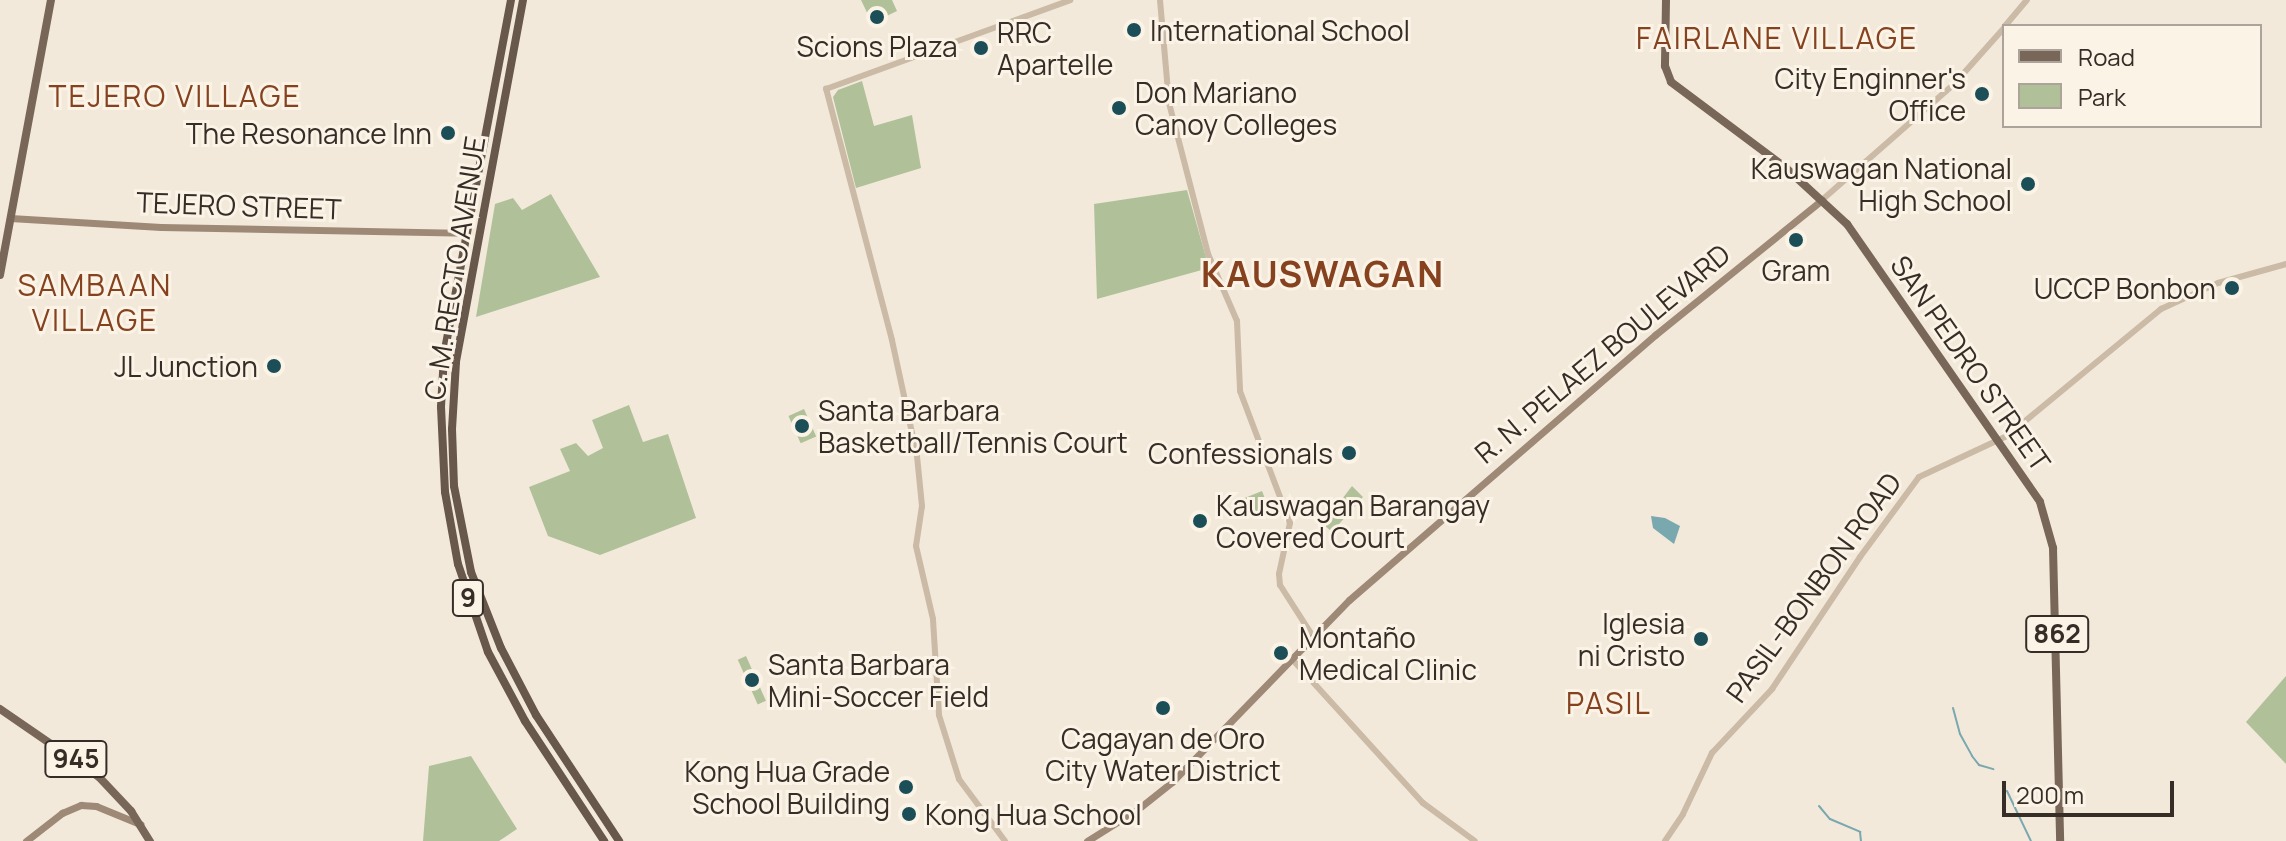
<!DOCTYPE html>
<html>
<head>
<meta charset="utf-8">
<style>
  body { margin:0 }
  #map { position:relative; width:2286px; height:841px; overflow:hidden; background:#f2e9da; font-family:Manrope,sans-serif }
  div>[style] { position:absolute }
  .green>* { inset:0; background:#b0c19a; transform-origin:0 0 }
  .water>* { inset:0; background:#79a8af }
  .stream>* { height:2px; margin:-1px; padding:0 1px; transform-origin:1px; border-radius:1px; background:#79a8af }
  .tertiary>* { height:6px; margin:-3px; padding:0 3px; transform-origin:3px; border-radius:3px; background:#cabaa6 }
  .secondary>* { height:7px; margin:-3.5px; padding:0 3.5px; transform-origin:3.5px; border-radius:3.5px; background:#9e8977 }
  .primary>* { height:8px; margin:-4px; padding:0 4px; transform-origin:4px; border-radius:4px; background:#786658 }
  .trunk>* { height:8px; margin:-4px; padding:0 4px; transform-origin:4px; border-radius:4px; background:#68574b }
  .dots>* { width:22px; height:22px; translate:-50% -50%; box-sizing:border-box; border:4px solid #faf3e6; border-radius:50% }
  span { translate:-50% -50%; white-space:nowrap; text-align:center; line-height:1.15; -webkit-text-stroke:6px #faf3e6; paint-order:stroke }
  .shield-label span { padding:2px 6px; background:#faf3e6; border:2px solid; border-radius:6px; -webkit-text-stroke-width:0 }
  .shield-label { font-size:26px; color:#362d27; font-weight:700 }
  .poi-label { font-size:28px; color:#362d27 }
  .left { translate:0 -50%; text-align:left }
  .right { translate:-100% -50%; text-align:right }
  .street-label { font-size:28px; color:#362d27 }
  .neighbourhood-label { font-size:30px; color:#86421f; letter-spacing:2px }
  .district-label { font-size:36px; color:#86421f; font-weight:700; letter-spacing:2px }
  .legend { position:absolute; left:2002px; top:24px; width:260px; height:104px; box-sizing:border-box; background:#faf3e6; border:2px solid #aca49a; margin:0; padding:10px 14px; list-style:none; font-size:24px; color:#362d27 }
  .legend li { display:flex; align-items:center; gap:16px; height:40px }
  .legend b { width:40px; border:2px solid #aca49a }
  .scale { position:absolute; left:2002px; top:781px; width:172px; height:36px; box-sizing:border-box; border:4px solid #362d27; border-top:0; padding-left:10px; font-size:24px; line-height:28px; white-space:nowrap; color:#362d27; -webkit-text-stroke:6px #faf3e6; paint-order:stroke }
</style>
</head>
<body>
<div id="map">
  <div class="green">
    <i style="clip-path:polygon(861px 0,892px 0,897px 11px,872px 23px)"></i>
    <i style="clip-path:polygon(862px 81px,874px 126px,912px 115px,921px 168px,856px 188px,833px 97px,838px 90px)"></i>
    <i style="clip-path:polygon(1187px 190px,1209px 268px,1097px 299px,1094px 204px)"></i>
    <i style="clip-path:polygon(551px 194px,600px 277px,476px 317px,495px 204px,513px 198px,522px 210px)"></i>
    <i style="clip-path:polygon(629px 405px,643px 442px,668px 434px,696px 518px,600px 555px,548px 536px,529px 487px,570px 471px,560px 449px,576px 443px,588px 456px,603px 448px,592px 420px)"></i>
    <i style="left:804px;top:409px;width:30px;height:17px;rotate:66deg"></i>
    <i style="clip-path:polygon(1352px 486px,1363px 497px,1332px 532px,1323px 524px)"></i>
    <i style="left:1262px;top:491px;width:18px;height:28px;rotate:68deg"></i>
    <i style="left:746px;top:656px;width:49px;height:9px;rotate:66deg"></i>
    <i style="clip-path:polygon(2286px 676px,2286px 764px,2246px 722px)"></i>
    <i style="clip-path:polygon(471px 756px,517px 829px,499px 841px,423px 841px,429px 766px)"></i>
  </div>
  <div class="water">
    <i style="clip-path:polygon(1651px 516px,1665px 518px,1680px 526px,1674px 544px,1653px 528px)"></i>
  </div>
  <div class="stream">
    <i style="left:1953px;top:708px;width:27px;rotate:75deg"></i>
    <i style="left:1960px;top:734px;width:25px;rotate:61deg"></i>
    <i style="left:1972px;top:756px;width:11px;rotate:52deg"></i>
    <i style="left:1979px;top:765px;width:15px;rotate:16deg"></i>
    <i style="left:2007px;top:791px;width:55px;rotate:64.4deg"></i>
    <i style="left:1819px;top:806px;width:17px;rotate:50deg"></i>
    <i style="left:1830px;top:819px;width:33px;rotate:23deg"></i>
    <i style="left:1860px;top:832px;width:9px;rotate:84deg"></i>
  </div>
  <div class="tertiary">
    <i style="left:1160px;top:0;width:103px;rotate:85deg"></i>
    <i style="left:1169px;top:103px;width:156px;rotate:75.5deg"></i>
    <i style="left:1208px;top:254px;width:73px;rotate:66.6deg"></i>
    <i style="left:1237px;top:321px;width:70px;rotate:87.5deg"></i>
    <i style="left:1240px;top:391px;width:141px;rotate:69.3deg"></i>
    <i style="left:1290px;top:523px;width:52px;rotate:102.2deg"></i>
    <i style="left:1279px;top:574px;width:11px;rotate:85deg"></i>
    <i style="left:1280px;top:585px;width:59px;rotate:57.4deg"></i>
    <i style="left:2005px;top:26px;width:34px;rotate:-50deg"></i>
    <i style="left:1822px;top:200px;width:177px;rotate:-41.3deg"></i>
    <i style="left:1955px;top:83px;width:74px;rotate:-48.3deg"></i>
    <i style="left:1291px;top:658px;width:196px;rotate:47.7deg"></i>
    <i style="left:1423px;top:803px;width:64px;rotate:36.2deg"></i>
    <i style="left:1005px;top:841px;width:77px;rotate:-126.6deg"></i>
    <i style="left:959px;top:779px;width:67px;rotate:-107.4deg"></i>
    <i style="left:939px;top:715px;width:96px;rotate:-93.6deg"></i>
    <i style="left:933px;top:619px;width:75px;rotate:-103.1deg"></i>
    <i style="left:916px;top:546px;width:40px;rotate:-81.5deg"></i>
    <i style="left:922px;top:506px;width:50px;rotate:-95.7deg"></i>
    <i style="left:917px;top:456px;width:119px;rotate:-102.2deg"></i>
    <i style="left:892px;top:340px;width:260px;rotate:-104.7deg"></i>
    <i style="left:826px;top:89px;width:260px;rotate:-20deg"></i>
    <i style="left:1665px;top:841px;width:32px;rotate:-56deg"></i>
    <i style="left:1683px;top:814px;width:68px;rotate:-64.6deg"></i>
    <i style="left:1712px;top:753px;width:88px;rotate:-46.8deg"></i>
    <i style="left:1772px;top:689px;width:159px;rotate:-56.3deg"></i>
    <i style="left:1860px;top:557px;width:99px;rotate:-53.6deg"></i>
    <i style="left:1919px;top:477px;width:97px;rotate:-25deg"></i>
    <i style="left:2007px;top:436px;width:200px;rotate:-39.5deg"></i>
    <i style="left:2161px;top:309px;width:63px;rotate:-24.5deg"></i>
    <i style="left:2218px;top:283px;width:71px;rotate:-15.6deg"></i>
  </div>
  <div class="secondary">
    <i style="left:10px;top:218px;width:151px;rotate:3.4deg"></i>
    <i style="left:161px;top:227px;width:306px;rotate:1.1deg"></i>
    <i style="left:26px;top:841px;width:46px;rotate:-37.9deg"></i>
    <i style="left:62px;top:813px;width:21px;rotate:-23deg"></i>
    <i style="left:81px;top:805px;width:15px;rotate:4deg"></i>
    <i style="left:96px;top:806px;width:48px;rotate:22.2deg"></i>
    <i style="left:1087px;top:841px;width:60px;rotate:-32.1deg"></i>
    <i style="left:1138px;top:809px;width:43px;rotate:-38.5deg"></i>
    <i style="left:1172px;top:782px;width:254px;rotate:-45.8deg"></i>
    <i style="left:1349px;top:600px;width:405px;rotate:-40.9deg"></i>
    <i style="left:1655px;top:335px;width:215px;rotate:-39deg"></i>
  </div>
  <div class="primary">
    <i style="left:1666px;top:0;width:66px;rotate:90.9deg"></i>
    <i style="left:1665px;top:66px;width:17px;rotate:69deg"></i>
    <i style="left:1671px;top:82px;width:144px;rotate:36.8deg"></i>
    <i style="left:1786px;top:168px;width:83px;rotate:42.6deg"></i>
    <i style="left:1847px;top:224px;width:338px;rotate:55.2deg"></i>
    <i style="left:2040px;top:502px;width:48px;rotate:74.2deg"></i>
    <i style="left:2053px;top:548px;width:293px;rotate:88.6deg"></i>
    <i style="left:0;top:275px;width:280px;rotate:-79.5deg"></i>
    <i style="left:0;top:709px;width:120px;rotate:34.5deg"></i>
    <i style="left:99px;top:777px;width:47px;rotate:46.7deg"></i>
    <i style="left:131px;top:811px;width:36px;rotate:58deg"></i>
  </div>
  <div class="trunk">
    <i style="left:511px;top:0;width:362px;rotate:100.7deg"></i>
    <i style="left:444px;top:356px;width:51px;rotate:93.4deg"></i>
    <i style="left:441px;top:407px;width:85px;rotate:87.3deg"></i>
    <i style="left:445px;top:492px;width:73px;rotate:79.8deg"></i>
    <i style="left:458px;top:564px;width:93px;rotate:71.2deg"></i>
    <i style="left:488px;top:652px;width:78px;rotate:61.8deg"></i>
    <i style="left:525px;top:721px;width:144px;rotate:56.6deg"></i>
    <i style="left:523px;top:0;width:368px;rotate:100.5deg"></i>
    <i style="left:456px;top:362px;width:67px;rotate:93.4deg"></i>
    <i style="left:452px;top:429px;width:57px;rotate:88deg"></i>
    <i style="left:454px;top:486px;width:88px;rotate:78.8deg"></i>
    <i style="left:471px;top:572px;width:82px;rotate:68.5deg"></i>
    <i style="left:501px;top:648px;width:76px;rotate:62.4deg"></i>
    <i style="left:536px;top:715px;width:151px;rotate:56.6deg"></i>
  </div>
  <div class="dots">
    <i style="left:877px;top:17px;background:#1c4e58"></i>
    <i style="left:1134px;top:30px;background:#1c4e58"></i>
    <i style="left:981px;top:48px;background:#1c4e58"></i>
    <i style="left:1982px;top:94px;background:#1c4e58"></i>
    <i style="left:1119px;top:108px;background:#1c4e58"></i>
    <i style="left:448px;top:133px;background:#1c4e58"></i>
    <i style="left:2028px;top:184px;background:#1c4e58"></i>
    <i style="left:1796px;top:240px;background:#1c4e58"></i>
    <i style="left:2232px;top:288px;background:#1c4e58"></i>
    <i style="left:274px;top:366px;background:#1c4e58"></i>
    <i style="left:802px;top:426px;background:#1c4e58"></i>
    <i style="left:1349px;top:453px;background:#1c4e58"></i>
    <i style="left:1200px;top:521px;background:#1c4e58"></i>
    <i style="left:1701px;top:639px;background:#1c4e58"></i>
    <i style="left:1281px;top:653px;background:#1c4e58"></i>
    <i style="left:752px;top:680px;background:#1c4e58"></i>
    <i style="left:1163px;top:708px;background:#1c4e58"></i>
    <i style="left:906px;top:787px;background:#1c4e58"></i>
    <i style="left:909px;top:814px;background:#1c4e58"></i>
  </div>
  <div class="shield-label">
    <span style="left:468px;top:598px">9</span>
    <span style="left:2057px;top:634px">862</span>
    <span style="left:76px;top:759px">945</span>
  </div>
  <div class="poi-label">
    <span class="left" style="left:1150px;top:30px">International School</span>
    <span class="left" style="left:997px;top:48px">RRC<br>Apartelle</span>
    <span style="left:877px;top:46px">Scions Plaza</span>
    <span class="right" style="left:1966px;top:94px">City Enginner's<br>Office</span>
    <span class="left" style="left:1135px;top:108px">Don Mariano<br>Canoy Colleges</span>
    <span class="right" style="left:432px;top:133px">The Resonance Inn</span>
    <span class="right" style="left:2012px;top:184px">Kauswagan National<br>High School</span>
    <span style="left:1796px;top:270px">Gram</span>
    <span class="right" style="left:2216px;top:288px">UCCP Bonbon</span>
    <span class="right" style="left:258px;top:366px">JL Junction</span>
    <span class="left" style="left:818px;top:426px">Santa Barbara<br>Basketball/Tennis Court</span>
    <span class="right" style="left:1333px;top:453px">Confessionals</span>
    <span class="left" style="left:1216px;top:521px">Kauswagan Barangay<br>Covered Court</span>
    <span class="right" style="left:1685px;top:639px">Iglesia<br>ni Cristo</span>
    <span class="left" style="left:1299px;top:653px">Montaño<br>Medical Clinic</span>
    <span class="left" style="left:768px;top:680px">Santa Barbara<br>Mini-Soccer Field</span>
    <span style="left:1163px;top:754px">Cagayan de Oro<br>City Water District</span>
    <span class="right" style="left:890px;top:787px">Kong Hua Grade<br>School Building</span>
    <span class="left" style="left:925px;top:814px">Kong Hua School</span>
  </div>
  <div class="street-label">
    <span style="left:239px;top:205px;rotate:2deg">TEJERO STREET</span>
    <span style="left:454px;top:268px;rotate:-81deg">C. M. RECTO AVENUE</span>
    <span style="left:1602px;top:353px;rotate:-40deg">R. N. PELAEZ BOULEVARD</span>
    <span style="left:1971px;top:363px;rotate:55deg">SAN PEDRO STREET</span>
    <span style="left:1813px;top:587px;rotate:-54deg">PASIL-BONBON ROAD</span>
  </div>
  <div class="neighbourhood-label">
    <span style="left:1777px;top:38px">FAIRLANE VILLAGE</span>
    <span style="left:175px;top:96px">TEJERO VILLAGE</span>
    <span style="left:95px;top:302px">SAMBAAN<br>VILLAGE</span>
    <span style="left:1609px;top:703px">PASIL</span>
  </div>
  <div class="district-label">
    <span style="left:1323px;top:274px">KAUSWAGAN</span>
  </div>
  <ul class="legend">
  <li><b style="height:10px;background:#786658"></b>Road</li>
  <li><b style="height:22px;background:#b0c19a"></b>Park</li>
  </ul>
  <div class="scale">200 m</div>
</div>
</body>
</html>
